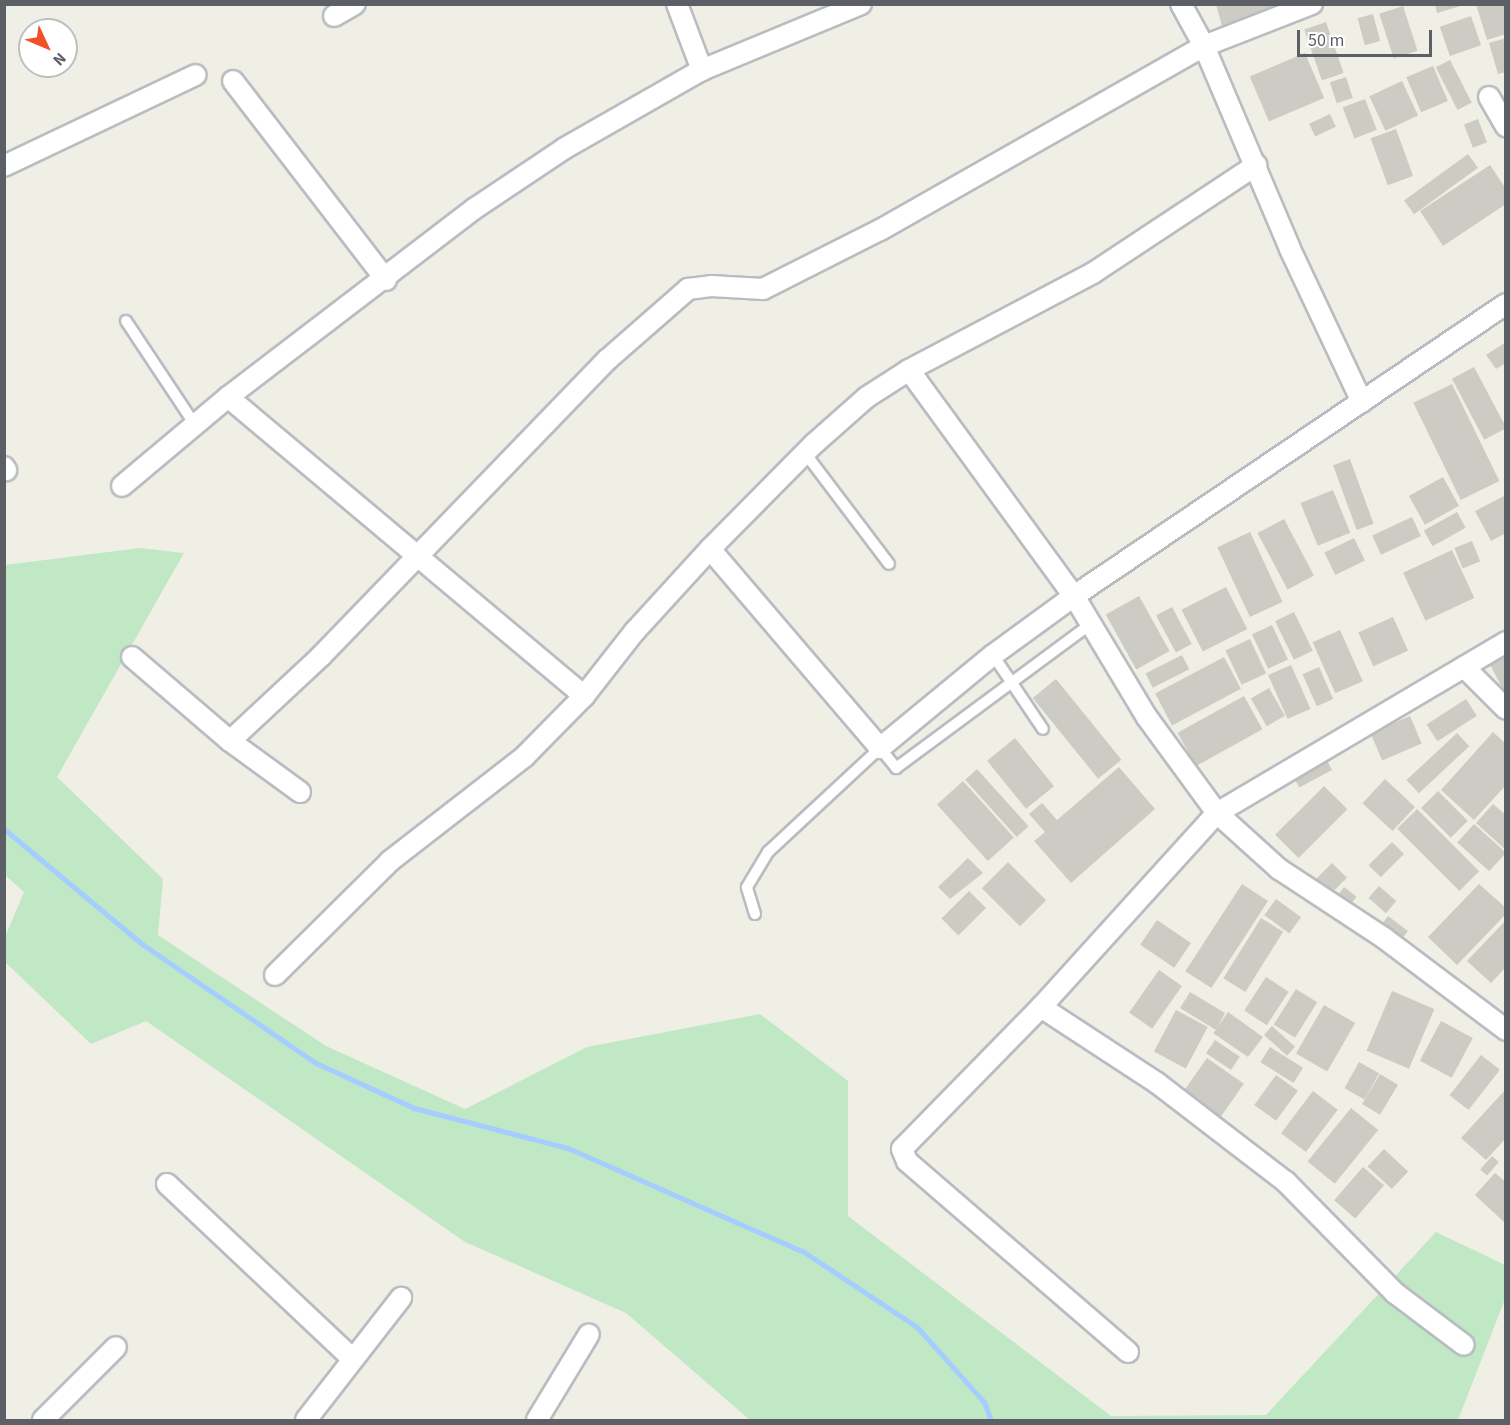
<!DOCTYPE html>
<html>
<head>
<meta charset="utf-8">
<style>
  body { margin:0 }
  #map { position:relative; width:1510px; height:1425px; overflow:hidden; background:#f0efe5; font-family:"Source Sans 3",sans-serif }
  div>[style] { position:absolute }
  .green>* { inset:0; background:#c0e8c5 }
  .stream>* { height:5px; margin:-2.5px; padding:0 2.5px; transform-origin:2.5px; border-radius:2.5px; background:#a5cdff }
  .building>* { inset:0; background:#cdccc4; transform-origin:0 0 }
  .roads { filter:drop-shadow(2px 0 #b9bcc1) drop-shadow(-2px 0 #b9bcc1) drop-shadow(0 2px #b9bcc1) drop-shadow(0 -2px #b9bcc1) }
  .lane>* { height:10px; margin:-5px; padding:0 5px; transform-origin:5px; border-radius:5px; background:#fff }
  .street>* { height:20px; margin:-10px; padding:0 10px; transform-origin:10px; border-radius:10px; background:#fff }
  span { translate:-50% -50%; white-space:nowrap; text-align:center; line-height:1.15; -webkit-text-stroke:4.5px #fff; paint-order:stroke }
  .frame { position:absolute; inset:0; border:6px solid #5c5f66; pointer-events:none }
  .north { position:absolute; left:18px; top:18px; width:60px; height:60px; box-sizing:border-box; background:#fff; border:2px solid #bebfc2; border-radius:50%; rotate:134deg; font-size:16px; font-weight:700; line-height:24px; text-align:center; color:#5c5f66 }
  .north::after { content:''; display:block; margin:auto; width:21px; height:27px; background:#f25128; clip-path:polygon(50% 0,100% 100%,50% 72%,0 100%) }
  .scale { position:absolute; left:1297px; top:30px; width:135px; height:27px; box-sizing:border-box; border:3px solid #5c5f66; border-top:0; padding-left:8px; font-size:18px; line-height:21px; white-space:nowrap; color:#5c5f66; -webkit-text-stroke:4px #fff; paint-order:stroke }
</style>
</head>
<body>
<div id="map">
  <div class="green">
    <i style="clip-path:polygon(140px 548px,184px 553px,57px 777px,163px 879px,158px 935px,326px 1046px,465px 1109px,587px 1047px,760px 1014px,848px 1081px,848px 1216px,1111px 1416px,1266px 1415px,1436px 1232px,1505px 1265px,1505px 1299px,1458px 1420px,750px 1420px,626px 1313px,465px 1242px,146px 1021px,91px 1044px,5px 962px,5px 937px,24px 892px,5px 875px,5px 565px)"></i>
  </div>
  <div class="stream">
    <i style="left:4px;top:829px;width:180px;rotate:39.8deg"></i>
    <i style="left:142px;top:944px;width:211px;rotate:34.4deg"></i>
    <i style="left:316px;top:1063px;width:108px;rotate:24.7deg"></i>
    <i style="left:414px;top:1108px;width:159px;rotate:14.6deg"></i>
    <i style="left:568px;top:1148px;width:258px;rotate:23.8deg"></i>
    <i style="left:804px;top:1252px;width:136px;rotate:33.6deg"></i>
    <i style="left:917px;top:1327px;width:101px;rotate:48.2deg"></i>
    <i style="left:984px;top:1402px;width:19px;rotate:69deg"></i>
  </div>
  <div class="building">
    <i style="clip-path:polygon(1216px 4px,1282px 4px,1283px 7px,1222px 26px)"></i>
    <i style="clip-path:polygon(1435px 4px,1464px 4px,1464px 5px,1437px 13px)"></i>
    <i style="clip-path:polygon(1476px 4px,1506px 4px,1506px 34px,1487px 40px)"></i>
    <i style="left:1403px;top:6px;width:47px;height:25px;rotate:72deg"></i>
    <i style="left:1373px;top:14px;width:28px;height:16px;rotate:75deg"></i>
    <i style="left:1471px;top:16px;width:31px;height:33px;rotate:71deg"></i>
    <i style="left:1326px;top:22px;width:54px;height:23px;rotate:71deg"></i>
    <i style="clip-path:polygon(1506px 38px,1506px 72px,1498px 74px,1489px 43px)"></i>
    <i style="left:1305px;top:53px;width:49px;height:60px;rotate:67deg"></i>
    <i style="left:1450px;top:60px;width:48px;height:16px;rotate:63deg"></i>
    <i style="left:1433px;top:66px;width:38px;height:29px;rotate:67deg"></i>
    <i style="left:1346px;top:77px;width:22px;height:17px;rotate:72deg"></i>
    <i style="left:1402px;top:81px;width:38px;height:36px;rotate:65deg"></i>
    <i style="left:1365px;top:99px;width:33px;height:24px;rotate:69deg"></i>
    <i style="left:1330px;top:114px;width:14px;height:23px;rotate:65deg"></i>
    <i style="left:1478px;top:119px;width:25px;height:15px;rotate:69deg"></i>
    <i style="left:1396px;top:129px;width:50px;height:27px;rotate:70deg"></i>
    <i style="left:1468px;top:154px;width:17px;height:79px;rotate:54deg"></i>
    <i style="clip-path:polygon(1490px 165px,1506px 189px,1506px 204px,1443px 246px,1420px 211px)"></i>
    <i style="clip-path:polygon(1506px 342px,1506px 363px,1496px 369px,1486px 355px)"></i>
    <i style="left:1474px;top:367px;width:69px;height:25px;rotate:62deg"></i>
    <i style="left:1452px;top:384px;width:108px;height:43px;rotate:64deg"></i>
    <i style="left:1350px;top:459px;width:69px;height:18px;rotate:70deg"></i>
    <i style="left:1443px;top:477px;width:33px;height:39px;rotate:61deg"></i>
    <i style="left:1333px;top:490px;width:46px;height:35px;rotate:68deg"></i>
    <i style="clip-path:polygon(1506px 495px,1506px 533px,1491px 541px,1475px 511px)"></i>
    <i style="left:1457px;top:512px;width:18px;height:38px;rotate:61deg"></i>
    <i style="left:1412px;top:517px;width:21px;height:44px;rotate:65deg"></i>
    <i style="left:1284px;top:519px;width:64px;height:30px;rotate:62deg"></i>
    <i style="left:1250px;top:532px;width:77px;height:36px;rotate:65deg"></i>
    <i style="left:1354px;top:538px;width:25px;height:33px;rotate:64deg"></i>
    <i style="left:1472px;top:541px;width:22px;height:19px;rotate:68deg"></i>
    <i style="left:1452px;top:550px;width:53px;height:54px;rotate:65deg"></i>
    <i style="left:1226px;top:587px;width:47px;height:50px;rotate:63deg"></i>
    <i style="left:1139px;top:596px;width:63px;height:38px;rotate:61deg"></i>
    <i style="left:1172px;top:607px;width:42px;height:18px;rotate:62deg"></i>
    <i style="left:1294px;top:612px;width:43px;height:21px;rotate:64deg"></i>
    <i style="left:1393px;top:617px;width:37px;height:38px;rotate:66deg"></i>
    <i style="left:1272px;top:625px;width:38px;height:22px;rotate:65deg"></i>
    <i style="left:1340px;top:630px;width:56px;height:30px;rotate:66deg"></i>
    <i style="left:1250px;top:639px;width:38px;height:27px;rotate:65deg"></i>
    <i style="clip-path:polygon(1506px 654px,1506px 696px,1489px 662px)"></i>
    <i style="left:1182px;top:655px;width:16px;height:41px;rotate:63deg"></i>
    <i style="left:1224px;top:657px;width:36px;height:78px;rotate:62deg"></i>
    <i style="left:1291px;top:665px;width:48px;height:25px;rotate:66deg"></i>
    <i style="left:1319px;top:667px;width:35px;height:18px;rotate:66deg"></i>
    <i style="left:1056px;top:679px;width:104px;height:30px;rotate:51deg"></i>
    <i style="left:1269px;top:688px;width:32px;height:21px;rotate:60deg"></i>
    <i style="left:1244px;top:696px;width:38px;height:76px;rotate:61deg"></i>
    <i style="left:1466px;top:699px;width:20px;height:47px;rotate:57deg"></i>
    <i style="left:1410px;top:716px;width:30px;height:43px;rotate:67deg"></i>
    <i style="clip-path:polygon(1493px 732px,1506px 744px,1506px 785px,1474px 820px,1441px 790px)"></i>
    <i style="left:1457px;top:733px;width:18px;height:69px;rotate:47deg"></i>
    <i style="left:1015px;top:738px;width:62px;height:36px;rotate:51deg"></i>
    <i style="left:1324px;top:755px;width:17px;height:37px;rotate:62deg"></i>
    <i style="clip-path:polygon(1119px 767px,1155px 809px,1071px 883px,1034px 841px,1045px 832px,1029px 814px,1042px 803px,1057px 820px)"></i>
    <i style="left:977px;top:769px;width:77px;height:16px;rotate:48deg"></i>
    <i style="left:1385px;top:779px;width:41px;height:33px;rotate:43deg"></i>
    <i style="left:963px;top:781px;width:76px;height:35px;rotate:48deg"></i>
    <i style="left:1324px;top:786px;width:33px;height:69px;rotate:45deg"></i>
    <i style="left:1438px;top:791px;width:42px;height:24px;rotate:45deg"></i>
    <i style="clip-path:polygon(1493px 804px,1506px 815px,1506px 850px,1476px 823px)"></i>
    <i style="left:1417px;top:809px;width:88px;height:28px;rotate:45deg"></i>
    <i style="left:1474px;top:824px;width:43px;height:25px;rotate:42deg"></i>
    <i style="left:1392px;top:842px;width:17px;height:33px;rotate:45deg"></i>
    <i style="clip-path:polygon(968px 858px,983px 873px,950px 899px,938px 887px)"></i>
    <i style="left:1008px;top:862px;width:54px;height:37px;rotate:45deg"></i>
    <i style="left:1332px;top:863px;width:21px;height:26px;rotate:45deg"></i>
    <i style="left:1242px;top:884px;width:31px;height:104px;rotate:33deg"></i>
    <i style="clip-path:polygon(1479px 884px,1506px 908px,1506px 914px,1457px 965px,1428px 937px)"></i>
    <i style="left:1379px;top:886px;width:23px;height:16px;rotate:41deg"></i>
    <i style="left:1344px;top:887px;width:16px;height:15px;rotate:38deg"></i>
    <i style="left:969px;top:891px;width:24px;height:39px;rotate:45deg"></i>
    <i style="left:1276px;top:899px;width:31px;height:20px;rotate:36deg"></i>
    <i style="left:1388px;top:916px;width:25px;height:16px;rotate:37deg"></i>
    <i style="left:1261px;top:918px;width:26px;height:71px;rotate:32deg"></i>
    <i style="left:1157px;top:920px;width:41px;height:30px;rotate:34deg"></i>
    <i style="clip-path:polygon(1506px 920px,1506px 967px,1491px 983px,1467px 961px)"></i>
    <i style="left:1159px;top:970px;width:28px;height:52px;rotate:35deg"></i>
    <i style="left:1266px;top:977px;width:27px;height:40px;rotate:33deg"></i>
    <i style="left:1296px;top:989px;width:25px;height:42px;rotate:32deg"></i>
    <i style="left:1392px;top:991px;width:46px;height:65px;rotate:23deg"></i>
    <i style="clip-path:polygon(1190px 992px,1225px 1013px,1217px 1028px,1228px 1012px,1263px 1037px,1248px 1057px,1213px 1033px,1216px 1030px,1180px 1008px)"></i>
    <i style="left:1324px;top:1005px;width:36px;height:56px;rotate:30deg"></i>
    <i style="left:1176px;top:1010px;width:36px;height:47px;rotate:28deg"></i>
    <i style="left:1441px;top:1021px;width:36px;height:45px;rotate:28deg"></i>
    <i style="left:1272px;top:1026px;width:31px;height:12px;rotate:42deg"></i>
    <i style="left:1215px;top:1040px;width:30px;height:16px;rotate:34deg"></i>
    <i style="left:1270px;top:1047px;width:39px;height:18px;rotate:32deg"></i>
    <i style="left:1481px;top:1055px;width:24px;height:51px;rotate:38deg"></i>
    <i style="left:1207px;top:1058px;width:45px;height:45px;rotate:35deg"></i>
    <i style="left:1359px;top:1062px;width:23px;height:30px;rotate:29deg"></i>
    <i style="left:1380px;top:1074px;width:21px;height:35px;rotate:31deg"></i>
    <i style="left:1276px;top:1075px;width:27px;height:37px;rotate:36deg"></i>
    <i style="clip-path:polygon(1506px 1089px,1506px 1138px,1486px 1160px,1461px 1138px)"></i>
    <i style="left:1313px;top:1091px;width:31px;height:53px;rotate:37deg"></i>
    <i style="left:1351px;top:1108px;width:35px;height:69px;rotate:39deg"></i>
    <i style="left:1384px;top:1149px;width:33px;height:24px;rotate:43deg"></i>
    <i style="left:1492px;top:1156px;width:9px;height:18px;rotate:41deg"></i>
    <i style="left:1363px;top:1167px;width:28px;height:44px;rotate:41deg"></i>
    <i style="clip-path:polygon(1495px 1173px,1506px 1182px,1506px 1224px,1475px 1195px)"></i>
  </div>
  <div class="roads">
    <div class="lane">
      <i style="left:126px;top:321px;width:125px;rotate:56.4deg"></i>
      <i style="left:805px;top:453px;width:139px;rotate:52.9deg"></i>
      <i style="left:993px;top:655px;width:89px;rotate:56deg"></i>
      <i style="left:755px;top:914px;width:28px;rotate:-107deg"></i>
      <i style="left:747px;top:887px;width:41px;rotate:-59deg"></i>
      <i style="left:768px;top:852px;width:153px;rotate:-42.9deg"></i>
      <i style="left:880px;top:748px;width:26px;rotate:51deg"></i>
      <i style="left:896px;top:768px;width:240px;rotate:-36.5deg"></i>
    </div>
    <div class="street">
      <i style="left:677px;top:4px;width:71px;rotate:69.3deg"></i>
      <i style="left:1181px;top:4px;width:48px;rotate:61.3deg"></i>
      <i style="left:1204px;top:46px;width:220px;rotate:67deg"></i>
      <i style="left:1290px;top:249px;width:169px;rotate:64.8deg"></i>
      <i style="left:334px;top:16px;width:24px;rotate:-30deg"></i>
      <i style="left:233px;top:81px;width:251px;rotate:52.4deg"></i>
      <i style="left:1489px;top:97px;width:34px;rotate:60deg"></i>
      <i style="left:4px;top:166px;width:212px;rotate:-25.4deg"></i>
      <i style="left:909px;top:370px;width:280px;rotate:53.9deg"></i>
      <i style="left:1074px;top:596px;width:140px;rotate:59deg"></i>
      <i style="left:1146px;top:716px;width:120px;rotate:53.8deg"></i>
      <i style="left:1217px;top:813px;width:84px;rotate:42.1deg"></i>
      <i style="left:1279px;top:869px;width:126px;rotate:33.3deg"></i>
      <i style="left:1384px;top:938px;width:153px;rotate:37deg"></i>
      <i style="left:228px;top:397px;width:465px;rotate:40deg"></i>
      <i style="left:4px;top:467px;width:4px;rotate:56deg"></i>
      <i style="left:122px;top:486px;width:138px;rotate:-40deg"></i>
      <i style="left:228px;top:397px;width:310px;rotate:-37.4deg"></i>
      <i style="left:474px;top:209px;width:110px;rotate:-33.8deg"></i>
      <i style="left:565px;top:148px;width:158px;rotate:-29.7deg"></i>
      <i style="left:702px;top:70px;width:172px;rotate:-22.5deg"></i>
      <i style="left:710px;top:549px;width:262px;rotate:49.5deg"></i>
      <i style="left:880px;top:748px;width:146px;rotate:-39.5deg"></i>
      <i style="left:993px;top:655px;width:100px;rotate:-36.1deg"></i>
      <i style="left:1074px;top:596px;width:521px;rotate:-34.06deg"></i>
      <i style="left:132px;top:657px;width:129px;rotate:40.6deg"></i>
      <i style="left:1464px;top:667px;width:59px;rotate:45deg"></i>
      <i style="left:300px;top:792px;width:87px;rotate:-143.9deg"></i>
      <i style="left:230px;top:741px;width:125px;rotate:-43deg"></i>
      <i style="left:321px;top:656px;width:412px;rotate:-46deg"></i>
      <i style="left:607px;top:360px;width:108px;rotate:-41.2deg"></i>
      <i style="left:688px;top:289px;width:23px;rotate:-7deg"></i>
      <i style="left:711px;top:286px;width:52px;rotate:3.3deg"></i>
      <i style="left:763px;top:289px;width:131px;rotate:-26.8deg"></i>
      <i style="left:880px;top:230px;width:373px;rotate:-29.6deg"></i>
      <i style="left:1204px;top:46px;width:116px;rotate:-21.3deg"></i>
      <i style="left:275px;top:975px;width:162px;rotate:-44.7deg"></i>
      <i style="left:390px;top:861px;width:170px;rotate:-37.8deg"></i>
      <i style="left:524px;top:757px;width:86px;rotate:-45.5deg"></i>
      <i style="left:584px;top:696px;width:83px;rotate:-51.9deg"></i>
      <i style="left:635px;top:631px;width:111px;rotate:-47.6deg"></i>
      <i style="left:710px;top:549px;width:149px;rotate:-45.3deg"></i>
      <i style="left:815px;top:443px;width:69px;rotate:-41.5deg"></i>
      <i style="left:867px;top:397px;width:50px;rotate:-32.7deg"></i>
      <i style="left:909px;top:370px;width:208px;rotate:-27.8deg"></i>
      <i style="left:1093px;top:273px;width:196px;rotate:-33.5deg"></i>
      <i style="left:1041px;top:1007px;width:139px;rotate:33.2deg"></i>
      <i style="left:1157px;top:1083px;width:163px;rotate:37.5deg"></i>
      <i style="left:1286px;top:1182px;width:156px;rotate:45.5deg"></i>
      <i style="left:1395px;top:1293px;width:86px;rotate:37deg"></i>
      <i style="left:167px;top:1184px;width:255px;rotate:43.3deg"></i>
      <i style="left:1128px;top:1352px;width:292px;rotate:-139.2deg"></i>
      <i style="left:907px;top:1161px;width:13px;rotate:-113deg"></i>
      <i style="left:902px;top:1149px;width:199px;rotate:-45.6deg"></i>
      <i style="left:1041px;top:1007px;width:262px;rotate:-47.8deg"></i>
      <i style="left:1217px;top:813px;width:336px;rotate:-30.6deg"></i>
      <i style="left:43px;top:1420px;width:103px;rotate:-45deg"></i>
      <i style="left:306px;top:1420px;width:155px;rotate:-52.1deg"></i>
      <i style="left:537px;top:1420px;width:100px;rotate:-58.8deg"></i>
    </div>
  </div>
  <div class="frame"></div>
  <div class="north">N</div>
  <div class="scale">50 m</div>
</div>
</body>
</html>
